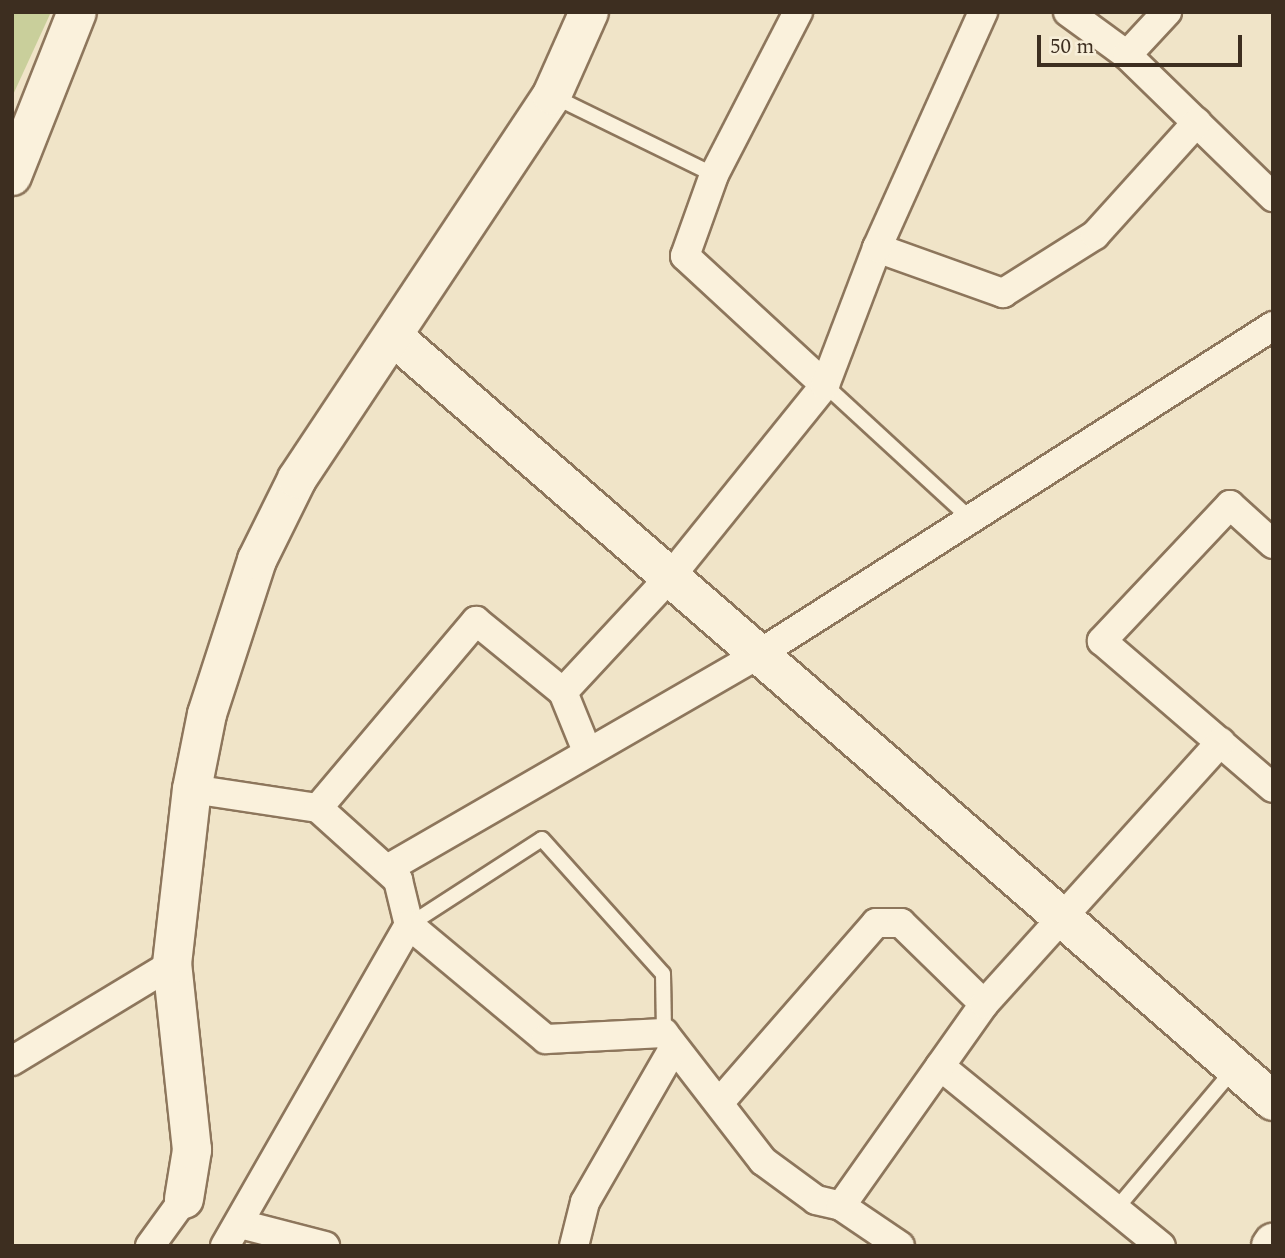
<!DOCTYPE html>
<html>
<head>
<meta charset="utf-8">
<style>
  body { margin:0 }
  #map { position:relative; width:1285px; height:1258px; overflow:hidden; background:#f0e4c8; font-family:Spectral,serif }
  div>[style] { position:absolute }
  .green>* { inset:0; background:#c9cf9b }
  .roads { filter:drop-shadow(2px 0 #8d765c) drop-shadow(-2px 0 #8d765c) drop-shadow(0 2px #8d765c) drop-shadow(0 -2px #8d765c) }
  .lane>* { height:14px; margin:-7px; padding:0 7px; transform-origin:7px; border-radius:7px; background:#faf1dc }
  .street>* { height:28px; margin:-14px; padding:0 14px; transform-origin:14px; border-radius:14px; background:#faf1dc }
  .secondary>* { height:38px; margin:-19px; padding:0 19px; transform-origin:19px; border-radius:19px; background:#faf1dc }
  span { translate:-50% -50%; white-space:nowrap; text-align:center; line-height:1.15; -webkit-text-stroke:7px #f7eed8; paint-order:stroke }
  .frame { position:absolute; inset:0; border:14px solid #3d2e20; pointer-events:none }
  .scale { position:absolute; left:1037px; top:35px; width:205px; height:32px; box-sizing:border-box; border:4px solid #3d2e20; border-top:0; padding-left:9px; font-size:21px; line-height:24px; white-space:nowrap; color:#3d2e20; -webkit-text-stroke:5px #f7eed8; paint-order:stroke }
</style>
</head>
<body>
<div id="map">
  <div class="green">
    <i style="clip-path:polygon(12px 12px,51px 12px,12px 97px)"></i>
  </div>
  <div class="roads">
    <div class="lane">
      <i style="left:553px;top:96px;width:179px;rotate:26.1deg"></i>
      <i style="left:825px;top:385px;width:201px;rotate:42.6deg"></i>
      <i style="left:409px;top:925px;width:158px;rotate:-32.9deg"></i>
      <i style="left:542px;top:839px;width:181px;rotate:48.1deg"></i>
      <i style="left:663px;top:974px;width:59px;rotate:89deg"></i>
      <i style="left:1116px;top:1209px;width:183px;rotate:-49.9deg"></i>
    </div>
    <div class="street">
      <i style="left:798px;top:12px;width:183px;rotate:117.3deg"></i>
      <i style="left:714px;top:175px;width:86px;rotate:109.7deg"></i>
      <i style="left:685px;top:256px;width:190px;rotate:42.7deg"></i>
      <i style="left:1068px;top:12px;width:73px;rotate:36.1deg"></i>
      <i style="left:1127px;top:55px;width:204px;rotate:44.2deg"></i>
      <i style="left:1127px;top:55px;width:59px;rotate:-47.1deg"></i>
      <i style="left:877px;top:248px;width:134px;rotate:19.7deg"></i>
      <i style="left:1003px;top:293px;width:109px;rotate:-32.2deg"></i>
      <i style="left:1095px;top:235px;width:152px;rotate:-47.9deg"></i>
      <i style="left:1273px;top:544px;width:58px;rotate:-137.8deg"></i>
      <i style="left:1230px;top:505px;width:187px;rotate:133.3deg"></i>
      <i style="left:1102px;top:641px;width:225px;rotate:40.7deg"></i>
      <i style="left:563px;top:692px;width:64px;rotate:67.9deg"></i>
      <i style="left:192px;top:789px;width:127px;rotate:8.6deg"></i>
      <i style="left:318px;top:808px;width:108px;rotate:42deg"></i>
      <i style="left:398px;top:880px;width:46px;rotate:76.3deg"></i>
      <i style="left:409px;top:925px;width:178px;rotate:39.8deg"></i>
      <i style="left:546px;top:1039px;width:118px;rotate:-2.9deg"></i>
      <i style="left:664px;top:1033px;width:162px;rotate:52.3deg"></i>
      <i style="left:763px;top:1161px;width:66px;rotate:36.3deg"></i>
      <i style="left:816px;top:1200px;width:26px;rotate:13deg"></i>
      <i style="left:841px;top:1206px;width:71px;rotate:34.1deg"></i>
      <i style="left:318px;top:808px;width:245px;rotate:-49.8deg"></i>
      <i style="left:476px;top:621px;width:112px;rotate:39.2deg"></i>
      <i style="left:563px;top:692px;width:157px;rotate:-47.1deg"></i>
      <i style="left:670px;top:577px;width:247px;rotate:-51.1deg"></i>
      <i style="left:825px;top:385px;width:147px;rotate:-69.2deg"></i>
      <i style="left:877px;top:248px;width:259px;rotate:-65.8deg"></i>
      <i style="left:387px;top:869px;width:430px;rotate:-30deg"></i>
      <i style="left:759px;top:654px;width:610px;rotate:-32.54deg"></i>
      <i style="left:12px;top:1061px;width:187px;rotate:-31.2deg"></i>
      <i style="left:940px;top:1066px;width:285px;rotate:39.2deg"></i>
      <i style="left:719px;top:1103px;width:239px;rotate:-48.9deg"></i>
      <i style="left:876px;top:923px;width:25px"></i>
      <i style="left:901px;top:923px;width:116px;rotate:44.3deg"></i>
      <i style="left:841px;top:1206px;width:247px;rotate:-54.7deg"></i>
      <i style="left:984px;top:1004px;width:353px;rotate:-47.9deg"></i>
      <i style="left:240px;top:1224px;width:88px;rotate:14.5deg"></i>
      <i style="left:150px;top:1246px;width:58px;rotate:-54.1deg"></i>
      <i style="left:225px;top:1246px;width:370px;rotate:-60.2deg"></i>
      <i style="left:574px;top:1246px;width:45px;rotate:-76deg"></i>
      <i style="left:585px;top:1202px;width:174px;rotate:-60.1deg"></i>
    </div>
    <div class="secondary">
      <i style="left:12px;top:176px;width:176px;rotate:-68.4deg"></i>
      <i style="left:395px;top:338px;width:1163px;rotate:40.99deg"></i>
      <i style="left:184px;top:1199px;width:50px;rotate:-80.7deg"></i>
      <i style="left:192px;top:1150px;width:187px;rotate:-96.1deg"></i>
      <i style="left:172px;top:964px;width:176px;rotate:-83.5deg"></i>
      <i style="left:192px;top:789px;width:76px;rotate:-78.7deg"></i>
      <i style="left:207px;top:714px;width:162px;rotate:-72deg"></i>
      <i style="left:257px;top:560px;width:90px;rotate:-63.7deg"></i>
      <i style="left:297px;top:479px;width:461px;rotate:-56.4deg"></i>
      <i style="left:552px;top:95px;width:91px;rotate:-66deg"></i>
      <i style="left:1271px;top:1246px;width:4px;rotate:-56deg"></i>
    </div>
  </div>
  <div class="frame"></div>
  <div class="scale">50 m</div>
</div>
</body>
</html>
